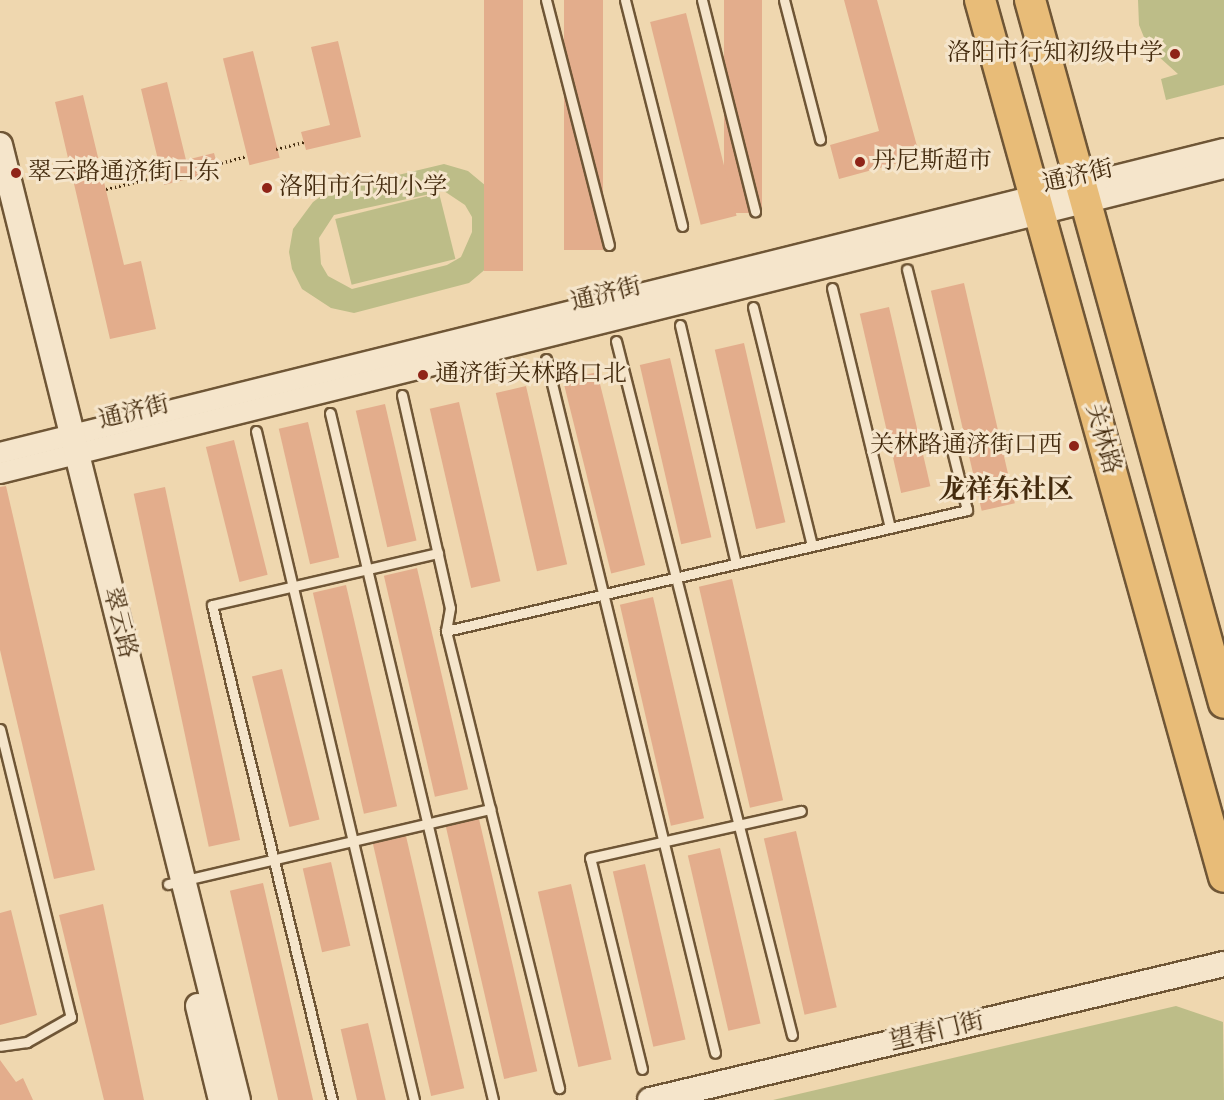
<!DOCTYPE html>
<html>
<head>
<meta charset="utf-8">
<style>
  body { margin:0 }
  #map { position:relative; width:1224px; height:1100px; overflow:hidden; background:#efd7af; font-family:"IM FELL DW Pica","Noto Serif SC",serif }
  div>[style] { position:absolute }
  .green>* { inset:0; background:#bdbd88; transform-origin:0 0 }
  .building>* { inset:0; background:#e3ad8c; transform-origin:0 0 }
  .path>* { height:3px; margin-top:-1.5px; transform-origin:0; background:repeating-linear-gradient(90deg,#442b0e 0 1.5px,transparent 0 4.5px) }
  .roads { filter:drop-shadow(2px 0 #6f5636) drop-shadow(-2px 0 #6f5636) drop-shadow(0 2px #6f5636) drop-shadow(0 -2px #6f5636) }
  .service>* { height:9px; margin:-4.5px; padding:0 4.5px; transform-origin:4.5px; border-radius:4.5px; background:#f5e5cb }
  .minor>* { height:20px; margin:-10px; padding:0 10px; transform-origin:10px; border-radius:10px; background:#f5e5cb }
  .tertiary>* { height:24px; margin:-12px; padding:0 12px; transform-origin:12px; border-radius:12px; background:#f5e5cb }
  .primary>* { height:30px; margin:-15px; padding:0 15px; transform-origin:15px; border-radius:15px; background:#e8bc78 }
  .dots>* { width:16px; height:16px; translate:-50% -50%; box-sizing:border-box; border:3px solid #f5e5cb; border-radius:50% }
  span { translate:-50% -50%; white-space:nowrap; text-align:center; line-height:1.15; -webkit-text-stroke:6px #f5e5cb; paint-order:stroke }
  .poi-label { font-size:24px; color:#442b0e }
  .right { translate:-100% -50%; text-align:right }
  .left { translate:0 -50%; text-align:left }
  .street-label { font-size:24px; color:#442b0e }
  .quarter-label { font-size:27px; color:#442b0e; font-weight:700 }
</style>
</head>
<body>
<div id="map">
  <div class="green">
    <i style="clip-path:polygon(1224px 0,1224px 85px,1166px 100px,1161px 79px,1178px 74px,1148px 47px,1139px 25px,1138px 0)"></i>
    <i style="clip-path:polygon(evenodd,444px 164px,468px 171px,486px 186px,497px 205px,501px 227px,498px 249px,488px 267px,469px 283px,354px 313px,331px 308px,302px 289px,292px 269px,289px 252px,293px 229px,313px 202px,327px 192px,444px 164px,444px 191px,465px 205px,472px 217px,472px 232px,461px 257px,447px 265px,352px 289px,328px 276px,321px 264px,319px 238px,334px 215px,444px 191px)"></i>
    <i style="left:439px;top:193px;width:68px;height:107px;rotate:76deg"></i>
    <i style="clip-path:polygon(1176px 1006px,1223px 1022px,1224px 1100px,773px 1100px)"></i>
  </div>
  <div class="building">
    <i style="left:484px;top:0;width:39px;height:271px"></i>
    <i style="left:564px;top:0;width:39px;height:250px"></i>
    <i style="left:724px;top:0;width:38px;height:213px"></i>
    <i style="clip-path:polygon(844px 0,877px 0,920px 157px,839px 179px,830px 145px,879px 131px)"></i>
    <i style="left:686px;top:13px;width:209px;height:37px;rotate:76deg"></i>
    <i style="clip-path:polygon(338px 41px,361px 137px,306px 150px,301px 132px,330px 125px,311px 47px)"></i>
    <i style="left:253px;top:51px;width:110px;height:31px;rotate:76deg"></i>
    <i style="clip-path:polygon(167px 82px,186px 160px,214px 153px,219px 171px,164px 185px,141px 89px)"></i>
    <i style="clip-path:polygon(83px 95px,124px 265px,141px 261px,156px 329px,110px 339px,55px 102px)"></i>
    <i style="left:964px;top:283px;width:226px;height:34px;rotate:77deg"></i>
    <i style="left:889px;top:307px;width:184px;height:30px;rotate:77deg"></i>
    <i style="left:744px;top:343px;width:184px;height:30px;rotate:77deg"></i>
    <i style="left:670px;top:358px;width:184px;height:31px;rotate:77deg"></i>
    <i style="left:597px;top:372px;width:199px;height:35px;rotate:76deg"></i>
    <i style="left:526px;top:386px;width:183px;height:31px;rotate:77deg"></i>
    <i style="left:459px;top:402px;width:184px;height:30px;rotate:77deg"></i>
    <i style="left:385px;top:404px;width:140px;height:30px;rotate:77deg"></i>
    <i style="left:308px;top:422px;width:139px;height:30px;rotate:77deg"></i>
    <i style="left:234px;top:440px;width:139px;height:29px;rotate:76deg"></i>
    <i style="clip-path:polygon(6px 486px,95px 870px,54px 879px,0 650px,0 487px)"></i>
    <i style="left:165px;top:487px;width:361px;height:32px;rotate:78deg"></i>
    <i style="left:417px;top:568px;width:227px;height:34px;rotate:77deg"></i>
    <i style="left:732px;top:579px;width:227px;height:34px;rotate:77deg"></i>
    <i style="left:346px;top:585px;width:227px;height:34px;rotate:77deg"></i>
    <i style="left:653px;top:597px;width:227px;height:34px;rotate:77deg"></i>
    <i style="left:282px;top:669px;width:155px;height:31px;rotate:76deg"></i>
    <i style="left:479px;top:819px;width:259px;height:34px;rotate:77deg"></i>
    <i style="left:796px;top:831px;width:181px;height:33px;rotate:77deg"></i>
    <i style="left:406px;top:836px;width:259px;height:34px;rotate:77deg"></i>
    <i style="left:720px;top:848px;width:180px;height:33px;rotate:77deg"></i>
    <i style="left:331px;top:862px;width:86px;height:29px;rotate:77deg"></i>
    <i style="left:645px;top:864px;width:180px;height:33px;rotate:77deg"></i>
    <i style="left:263px;top:883px;width:223px;height:34px;rotate:77deg"></i>
    <i style="left:571px;top:884px;width:180px;height:34px;rotate:77deg"></i>
    <i style="clip-path:polygon(103px 904px,144px 1100px,104px 1100px,59px 915px)"></i>
    <i style="clip-path:polygon(11px 910px,37px 1015px,0 1025px,0 913px)"></i>
    <i style="left:368px;top:1023px;width:79px;height:28px;rotate:77deg"></i>
    <i style="clip-path:polygon(0 1060px,16px 1082px,23px 1078px,33px 1100px,0 1100px)"></i>
  </div>
  <div class="path">
    <i style="left:276px;top:149px;width:29px;rotate:-14deg"></i>
    <i style="left:217px;top:164px;width:31px;rotate:-15deg"></i>
    <i style="left:106px;top:189px;width:57px;rotate:-13.1deg"></i>
  </div>
  <div class="roads">
    <div class="service">
      <i style="left:546px;top:0;width:253px;rotate:75.6deg"></i>
      <i style="left:625px;top:0;width:233px;rotate:75.8deg"></i>
      <i style="left:702px;top:0;width:218px;rotate:75.9deg"></i>
      <i style="left:784px;top:0;width:144px;rotate:75.5deg"></i>
      <i style="left:832px;top:288px;width:247px;rotate:76.4deg"></i>
      <i style="left:753px;top:307px;width:246px;rotate:76.1deg"></i>
      <i style="left:680px;top:325px;width:245px;rotate:76.8deg"></i>
      <i style="left:616px;top:341px;width:716px;rotate:75.77deg"></i>
      <i style="left:546px;top:359px;width:714px;rotate:76.31deg"></i>
      <i style="left:402px;top:395px;width:218px;rotate:77.3deg"></i>
      <i style="left:450px;top:608px;width:23px;rotate:100deg"></i>
      <i style="left:446px;top:631px;width:471px;rotate:76.1deg"></i>
      <i style="left:330px;top:413px;width:706px;rotate:76.65deg"></i>
      <i style="left:256px;top:431px;width:687px;rotate:76.71deg"></i>
      <i style="left:446px;top:631px;width:535px;rotate:-13.07deg"></i>
      <i style="left:967px;top:510px;width:248px;rotate:-104deg"></i>
      <i style="left:0;top:729px;width:297px;rotate:76.2deg"></i>
      <i style="left:71px;top:1017px;width:51px;rotate:150.4deg"></i>
      <i style="left:27px;top:1042px;width:27px;rotate:172deg"></i>
      <i style="left:168px;top:884px;width:331px;rotate:-13.1deg"></i>
      <i style="left:642px;top:1069px;width:217px;rotate:-103.8deg"></i>
      <i style="left:590px;top:858px;width:216px;rotate:-12.6deg"></i>
      <i style="left:332px;top:1100px;width:509px;rotate:-103.63deg"></i>
      <i style="left:212px;top:605px;width:232px;rotate:-13deg"></i>
    </div>
    <div class="minor">
      <i style="left:0;top:453px;width:1261px;rotate:-13.95deg"></i>
      <i style="left:0;top:473px;width:1261px;rotate:-13.99deg"></i>
    </div>
    <div class="tertiary">
      <i style="left:0;top:145px;width:984px;rotate:76.01deg"></i>
      <i style="left:198px;top:1006px;width:97px;rotate:76.3deg"></i>
      <i style="left:650px;top:1100px;width:590px;rotate:-13.33deg"></i>
    </div>
    <div class="primary">
      <i style="left:980px;top:0;width:910px;rotate:74.45deg"></i>
      <i style="left:1030px;top:0;width:729px;rotate:74.57deg"></i>
    </div>
  </div>
  <div class="dots">
    <i style="left:1175px;top:54px;background:#8f2418"></i>
    <i style="left:860px;top:162px;background:#8f2418"></i>
    <i style="left:16px;top:173px;background:#8f2418"></i>
    <i style="left:267px;top:188px;background:#8f2418"></i>
    <i style="left:423px;top:375px;background:#8f2418"></i>
    <i style="left:1074px;top:446px;background:#8f2418"></i>
  </div>
  <div class="poi-label">
    <span class="right" style="left:1163px;top:54px">洛阳市行知初级中学</span>
    <span class="left" style="left:872px;top:162px">丹尼斯超市</span>
    <span class="left" style="left:28px;top:173px">翠云路通济街口东</span>
    <span class="left" style="left:279px;top:188px">洛阳市行知小学</span>
    <span class="left" style="left:435px;top:375px">通济街关林路口北</span>
    <span class="right" style="left:1062px;top:446px">关林路通济街口西</span>
  </div>
  <div class="street-label">
    <span style="left:1078px;top:177px;rotate:-13deg">通济街</span>
    <span style="left:606px;top:295px;rotate:-14deg">通济街</span>
    <span style="left:134px;top:413px;rotate:-14deg">通济街</span>
    <span style="left:1102px;top:439px;rotate:74deg">关林路</span>
    <span style="left:119px;top:623px;rotate:76deg">翠云路</span>
    <span style="left:937px;top:1032px;rotate:-13deg">望春门街</span>
  </div>
  <div class="quarter-label">
    <span style="left:1006px;top:491px">龙祥东社区</span>
  </div>
</div>
</body>
</html>
